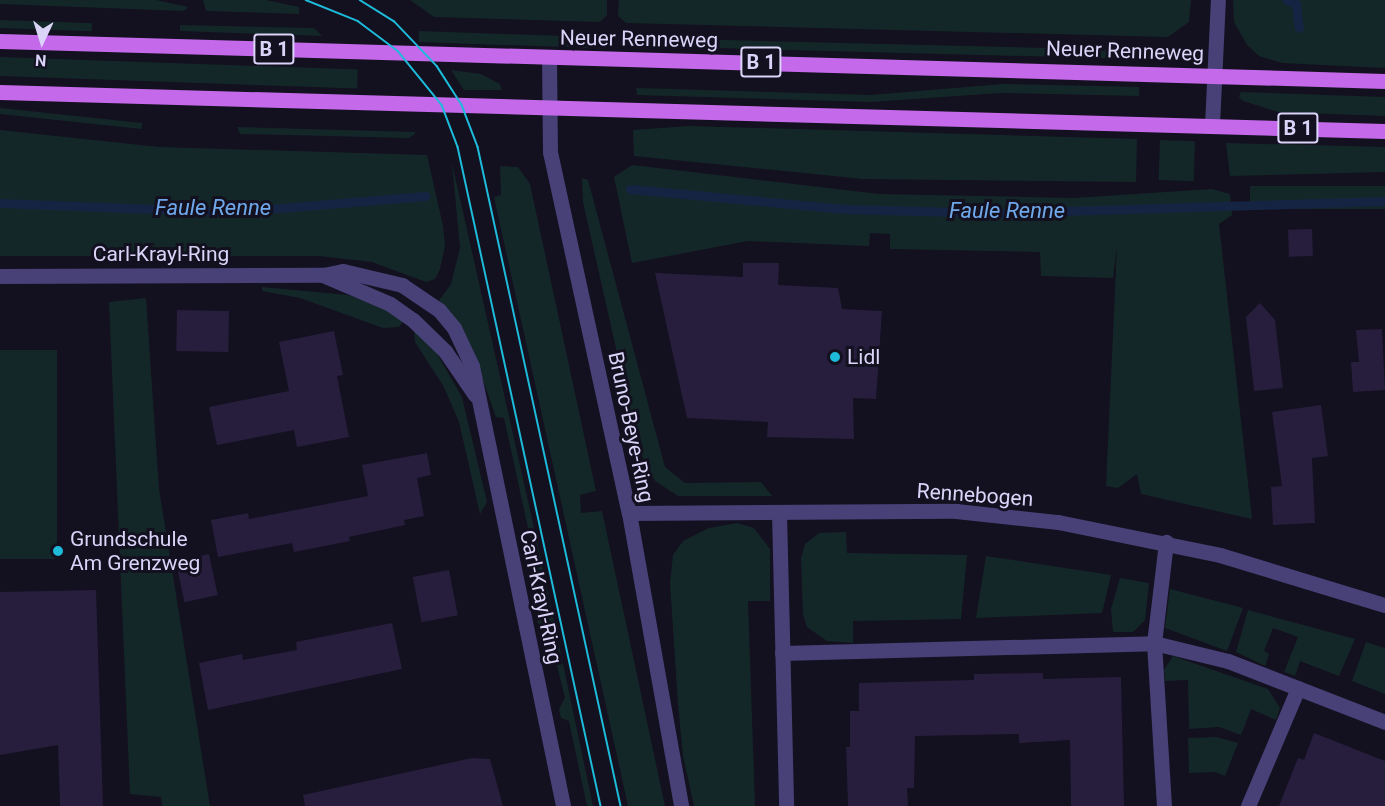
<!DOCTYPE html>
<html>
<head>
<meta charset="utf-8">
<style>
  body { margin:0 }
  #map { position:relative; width:1385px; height:806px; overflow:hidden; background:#13101f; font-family:Roboto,sans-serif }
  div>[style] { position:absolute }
  .green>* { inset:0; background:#142728; transform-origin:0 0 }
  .stream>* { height:9px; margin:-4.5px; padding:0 4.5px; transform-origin:4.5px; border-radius:4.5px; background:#162443 }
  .building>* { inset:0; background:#271e3d; transform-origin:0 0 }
  .minor>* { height:15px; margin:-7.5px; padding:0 7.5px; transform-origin:7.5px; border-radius:7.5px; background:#474178 }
  .primary>* { height:15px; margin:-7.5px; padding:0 7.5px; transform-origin:7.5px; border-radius:7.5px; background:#c369ea }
  .tram>* { height:1.5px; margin:-0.75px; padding:0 0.75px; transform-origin:0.75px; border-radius:0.75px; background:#1ebada }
  .dots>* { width:16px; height:16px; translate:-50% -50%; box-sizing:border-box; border:3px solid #13101f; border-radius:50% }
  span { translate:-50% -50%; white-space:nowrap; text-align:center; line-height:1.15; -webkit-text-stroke:6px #13101f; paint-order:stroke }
  .shield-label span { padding:2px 4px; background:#13101f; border:2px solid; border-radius:4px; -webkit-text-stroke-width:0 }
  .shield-label { font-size:20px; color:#dbd4f9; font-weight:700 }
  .street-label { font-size:21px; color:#dbd4f9 }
  .poi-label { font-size:21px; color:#dbd4f9 }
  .left { translate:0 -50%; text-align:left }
  .water-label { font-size:22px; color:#70a9eb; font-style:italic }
  .north { position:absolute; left:12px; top:12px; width:60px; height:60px; -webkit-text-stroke:4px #13101f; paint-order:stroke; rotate:184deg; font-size:16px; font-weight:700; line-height:24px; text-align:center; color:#dbd4f9 }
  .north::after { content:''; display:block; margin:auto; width:21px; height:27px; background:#dbd4f9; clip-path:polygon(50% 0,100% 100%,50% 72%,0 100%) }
</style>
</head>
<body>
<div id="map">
  <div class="green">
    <i style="clip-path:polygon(0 0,156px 0,188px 7px,184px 11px,0 4px)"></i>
    <i style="clip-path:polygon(203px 0,266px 0,299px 7px,299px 14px,206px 11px)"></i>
    <i style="clip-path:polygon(410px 0,607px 0,607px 15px,600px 22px,434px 17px)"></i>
    <i style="clip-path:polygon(619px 0,1191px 0,1189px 22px,1168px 37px,626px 23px,618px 16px)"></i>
    <i style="clip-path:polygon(1233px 0,1385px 0,1385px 68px,1282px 63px,1259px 56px,1247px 45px,1234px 22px)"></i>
    <i style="left:0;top:20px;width:92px;height:8px;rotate:2deg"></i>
    <i style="clip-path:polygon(180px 25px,314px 28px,322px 36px,180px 31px)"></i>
    <i style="left:419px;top:31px;width:187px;height:11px;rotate:2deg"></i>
    <i style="clip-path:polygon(643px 38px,1133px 50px,1138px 53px,1137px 59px,635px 46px)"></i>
    <i style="left:0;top:57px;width:358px;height:19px;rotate:2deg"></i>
    <i style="clip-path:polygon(451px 70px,481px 74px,500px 84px,502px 90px,464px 90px)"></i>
    <i style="clip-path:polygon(1003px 84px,1139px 87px,1139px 96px,1001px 93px,870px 102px,637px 95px,636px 88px,870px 95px)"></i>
    <i style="clip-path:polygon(1241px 92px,1385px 97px,1385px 116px,1278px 112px,1243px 101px,1239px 97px)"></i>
    <i style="left:0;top:108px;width:143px;height:6px;rotate:6deg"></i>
    <i style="clip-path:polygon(689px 126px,1137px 139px,1136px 182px,863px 179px,634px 156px,633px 130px)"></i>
    <i style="clip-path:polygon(237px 127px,415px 132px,415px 134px,409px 138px,240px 134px)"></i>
    <i style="clip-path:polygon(0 130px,159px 147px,427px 155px,443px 226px,445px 246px,440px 269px,435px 279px,426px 282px,372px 262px,319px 256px,0 256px)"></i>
    <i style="left:1160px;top:140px;width:35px;height:40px;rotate:2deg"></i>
    <i style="clip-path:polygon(1226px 143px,1385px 147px,1385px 172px,1230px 176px)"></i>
    <i style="clip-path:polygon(452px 163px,539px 550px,593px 806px,587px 806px,569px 721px,561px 718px,559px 709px,565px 698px,547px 626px,538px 627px,537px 617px,544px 607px,536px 565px,525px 561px,523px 549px,530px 537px,504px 418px,496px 417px,475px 358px,438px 302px,451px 284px,460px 248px)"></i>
    <i style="clip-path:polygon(632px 165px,879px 194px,1073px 198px,1212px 189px,1230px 194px,1232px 215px,1219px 224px,1252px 519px,1141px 494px,1137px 474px,1118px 488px,1106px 486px,1117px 246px,1113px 278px,1041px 276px,1040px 252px,890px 249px,890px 234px,870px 233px,869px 246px,748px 241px,632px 263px,614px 177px)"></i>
    <i style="clip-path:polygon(500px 166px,518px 167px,530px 184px,596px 491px,580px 495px,581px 513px,602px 511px,665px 806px,628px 806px,494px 197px,501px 195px)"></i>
    <i style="clip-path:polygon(582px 178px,588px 180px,665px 467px,685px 483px,761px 482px,772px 496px,678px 496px,655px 481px,639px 450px,583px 202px)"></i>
    <i style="left:1385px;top:186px;width:23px;height:135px;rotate:90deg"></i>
    <i style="clip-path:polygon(262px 287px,348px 295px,381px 307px,403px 322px,399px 327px,383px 328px,300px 298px,262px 291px)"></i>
    <i style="clip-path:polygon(146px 298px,159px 489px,210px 806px,162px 806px,161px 797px,130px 794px,109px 302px)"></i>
    <i style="clip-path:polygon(414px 330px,432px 345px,462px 397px,487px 502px,480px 514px,459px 422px,444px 387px,415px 342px)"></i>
    <i style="left:0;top:350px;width:57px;height:209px"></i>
    <i style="clip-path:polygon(737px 523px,754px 528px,770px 549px,770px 601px,748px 601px,755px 806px,694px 806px,683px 756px,678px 704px,670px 583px,673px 555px,683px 541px,709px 528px)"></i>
    <i style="clip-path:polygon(846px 532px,847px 553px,967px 555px,961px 619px,853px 621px,853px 643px,827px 641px,807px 627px,803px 614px,801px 558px,805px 544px,819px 533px)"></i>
    <i style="clip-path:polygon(986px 556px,1111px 575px,1102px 613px,976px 618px)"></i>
    <i style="clip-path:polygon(1120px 578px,1149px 583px,1145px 620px,1133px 632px,1113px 632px,1111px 609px)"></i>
    <i style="clip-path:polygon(1170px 589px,1243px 608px,1227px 651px,1165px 628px)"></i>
    <i style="clip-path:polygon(1248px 610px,1355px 639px,1339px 676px,1300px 661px,1295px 676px,1284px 672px,1298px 637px,1273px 628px,1264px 651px,1269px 654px,1265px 666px,1236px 652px)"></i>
    <i style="clip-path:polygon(1366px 642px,1385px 648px,1385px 694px,1352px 681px)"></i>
    <i style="clip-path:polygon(1173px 656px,1268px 689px,1280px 708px,1276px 720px,1251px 709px,1241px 735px,1219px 727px,1189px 729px,1188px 680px,1165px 681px,1164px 670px)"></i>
    <i style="clip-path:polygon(1216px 737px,1238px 743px,1225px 776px,1215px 772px,1189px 773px,1188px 738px)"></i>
  </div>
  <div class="stream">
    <i style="left:1287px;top:0;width:10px;rotate:24deg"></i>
    <i style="left:1296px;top:4px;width:24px;rotate:83deg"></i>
    <i style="left:630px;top:189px;width:216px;rotate:5.3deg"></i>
    <i style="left:845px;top:209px;width:158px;rotate:1.5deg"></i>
    <i style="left:1003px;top:213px;width:382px;rotate:-1.8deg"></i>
    <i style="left:0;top:203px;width:232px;rotate:2.2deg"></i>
    <i style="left:232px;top:212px;width:194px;rotate:-4.7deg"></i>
  </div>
  <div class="building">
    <i style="left:1312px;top:229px;width:27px;height:24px;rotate:88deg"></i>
    <i style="clip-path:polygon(743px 263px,779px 263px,778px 285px,838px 288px,842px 309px,882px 311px,876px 399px,853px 398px,854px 439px,767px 437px,768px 422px,687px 418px,655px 273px,743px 277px)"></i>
    <i style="clip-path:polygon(1260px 303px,1275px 320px,1283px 388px,1254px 391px,1246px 317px)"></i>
    <i style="left:177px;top:310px;width:52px;height:41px;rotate:1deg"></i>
    <i style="clip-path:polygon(1382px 329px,1385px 390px,1353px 392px,1351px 362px,1359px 362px,1356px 330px)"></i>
    <i style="clip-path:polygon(334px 331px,343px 375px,337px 376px,349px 437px,297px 447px,294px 430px,217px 445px,209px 407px,289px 391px,279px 342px)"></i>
    <i style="clip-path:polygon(1321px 405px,1328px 456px,1312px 458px,1315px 523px,1273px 525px,1271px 487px,1282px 486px,1272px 412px)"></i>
    <i style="clip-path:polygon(427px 453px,431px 475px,417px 478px,424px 516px,404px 520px,405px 525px,349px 537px,350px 541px,294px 552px,292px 543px,218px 557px,211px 520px,248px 513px,249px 519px,368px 496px,362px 465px)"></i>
    <i style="left:209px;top:554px;width:42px;height:34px;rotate:78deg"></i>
    <i style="left:449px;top:570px;width:46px;height:37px;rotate:79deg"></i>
    <i style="clip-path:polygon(96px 590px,103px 806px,60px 806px,58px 745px,0 755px,0 592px)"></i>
    <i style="clip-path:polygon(392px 623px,402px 669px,208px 710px,199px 663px,242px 654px,243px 660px,297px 650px,296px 642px)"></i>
    <i style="clip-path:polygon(1043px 673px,1043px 679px,1121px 677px,1124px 806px,1071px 806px,1070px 740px,1019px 743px,1019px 734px,915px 736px,914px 788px,907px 788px,908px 806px,848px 806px,846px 747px,850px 747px,850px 711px,859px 711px,859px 683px,974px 680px,974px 674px)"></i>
    <i style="clip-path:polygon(1314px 733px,1385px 761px,1385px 806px,1279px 806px,1298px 758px,1304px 760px)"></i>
    <i style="clip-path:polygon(472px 758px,490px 759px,503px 806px,305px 806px,303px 795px)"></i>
  </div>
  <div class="minor">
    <i style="left:549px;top:57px;width:95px;rotate:89.4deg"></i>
    <i style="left:550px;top:152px;width:370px;rotate:77.7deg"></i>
    <i style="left:629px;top:513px;width:298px;rotate:79.9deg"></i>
    <i style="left:1212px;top:125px;width:125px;rotate:-87.3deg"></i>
    <i style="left:323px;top:275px;width:73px;rotate:23.4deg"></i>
    <i style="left:390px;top:304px;width:28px;rotate:35deg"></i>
    <i style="left:413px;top:320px;width:45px;rotate:44.1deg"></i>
    <i style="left:445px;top:351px;width:53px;rotate:55.7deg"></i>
    <i style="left:0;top:276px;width:323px;rotate:-0.2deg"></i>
    <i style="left:323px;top:275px;width:20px;rotate:-11deg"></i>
    <i style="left:343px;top:271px;width:61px;rotate:13.3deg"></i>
    <i style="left:402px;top:285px;width:45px;rotate:34deg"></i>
    <i style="left:439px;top:310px;width:23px;rotate:50deg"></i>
    <i style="left:454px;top:328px;width:42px;rotate:64.7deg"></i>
    <i style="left:472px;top:366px;width:449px;rotate:78.3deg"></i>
    <i style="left:629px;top:513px;width:327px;rotate:-0.4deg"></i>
    <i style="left:956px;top:511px;width:103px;rotate:6.2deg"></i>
    <i style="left:1058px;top:522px;width:165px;rotate:11.5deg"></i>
    <i style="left:1220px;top:555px;width:172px;rotate:16.9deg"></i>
    <i style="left:779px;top:513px;width:293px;rotate:88.6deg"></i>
    <i style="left:782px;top:653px;width:372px;rotate:-1.5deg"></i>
    <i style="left:1154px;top:643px;width:76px;rotate:13.7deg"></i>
    <i style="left:1228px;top:661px;width:168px;rotate:21.2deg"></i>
    <i style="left:1164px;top:806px;width:163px;rotate:-93.5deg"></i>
    <i style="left:1154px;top:643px;width:102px;rotate:-83.2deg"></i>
    <i style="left:1248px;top:806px;width:128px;rotate:-67deg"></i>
  </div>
  <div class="primary">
    <i style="left:0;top:41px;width:1386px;rotate:1.65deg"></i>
    <i style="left:0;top:92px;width:1386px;rotate:1.61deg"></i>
  </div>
  <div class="tram">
    <i style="left:306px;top:0;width:56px;rotate:22deg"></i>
    <i style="left:358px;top:21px;width:50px;rotate:36.9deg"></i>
    <i style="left:398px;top:51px;width:70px;rotate:50.8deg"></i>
    <i style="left:442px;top:105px;width:45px;rotate:69.1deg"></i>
    <i style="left:458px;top:147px;width:674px;rotate:77.76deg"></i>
    <i style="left:360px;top:0;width:40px;rotate:32deg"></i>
    <i style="left:394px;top:21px;width:62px;rotate:46.3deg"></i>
    <i style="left:437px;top:66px;width:46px;rotate:57.3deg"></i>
    <i style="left:462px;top:105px;width:45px;rotate:69.1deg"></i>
    <i style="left:478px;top:147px;width:674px;rotate:77.76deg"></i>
  </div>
  <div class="dots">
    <i style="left:835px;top:357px;background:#1ebada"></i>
    <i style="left:58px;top:551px;background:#1ebada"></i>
  </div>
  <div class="shield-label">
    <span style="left:274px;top:49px">B 1</span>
    <span style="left:761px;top:62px">B 1</span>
    <span style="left:1298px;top:128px">B 1</span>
  </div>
  <div class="street-label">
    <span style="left:639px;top:39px;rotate:1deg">Neuer Renneweg</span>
    <span style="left:1125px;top:51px;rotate:2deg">Neuer Renneweg</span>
    <span style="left:161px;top:254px">Carl-Krayl-Ring</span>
    <span style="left:631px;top:427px;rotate:78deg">Bruno-Beye-Ring</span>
    <span style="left:975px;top:495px;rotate:4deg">Rennebogen</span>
    <span style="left:541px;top:597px;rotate:78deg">Carl-Krayl-Ring</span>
  </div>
  <div class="poi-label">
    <span class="left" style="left:847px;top:357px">Lidl</span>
    <span class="left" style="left:70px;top:551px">Grundschule<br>Am Grenzweg</span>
  </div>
  <div class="water-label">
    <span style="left:213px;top:208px">Faule Renne</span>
    <span style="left:1007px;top:211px">Faule Renne</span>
  </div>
  <div class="north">N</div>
</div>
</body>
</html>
